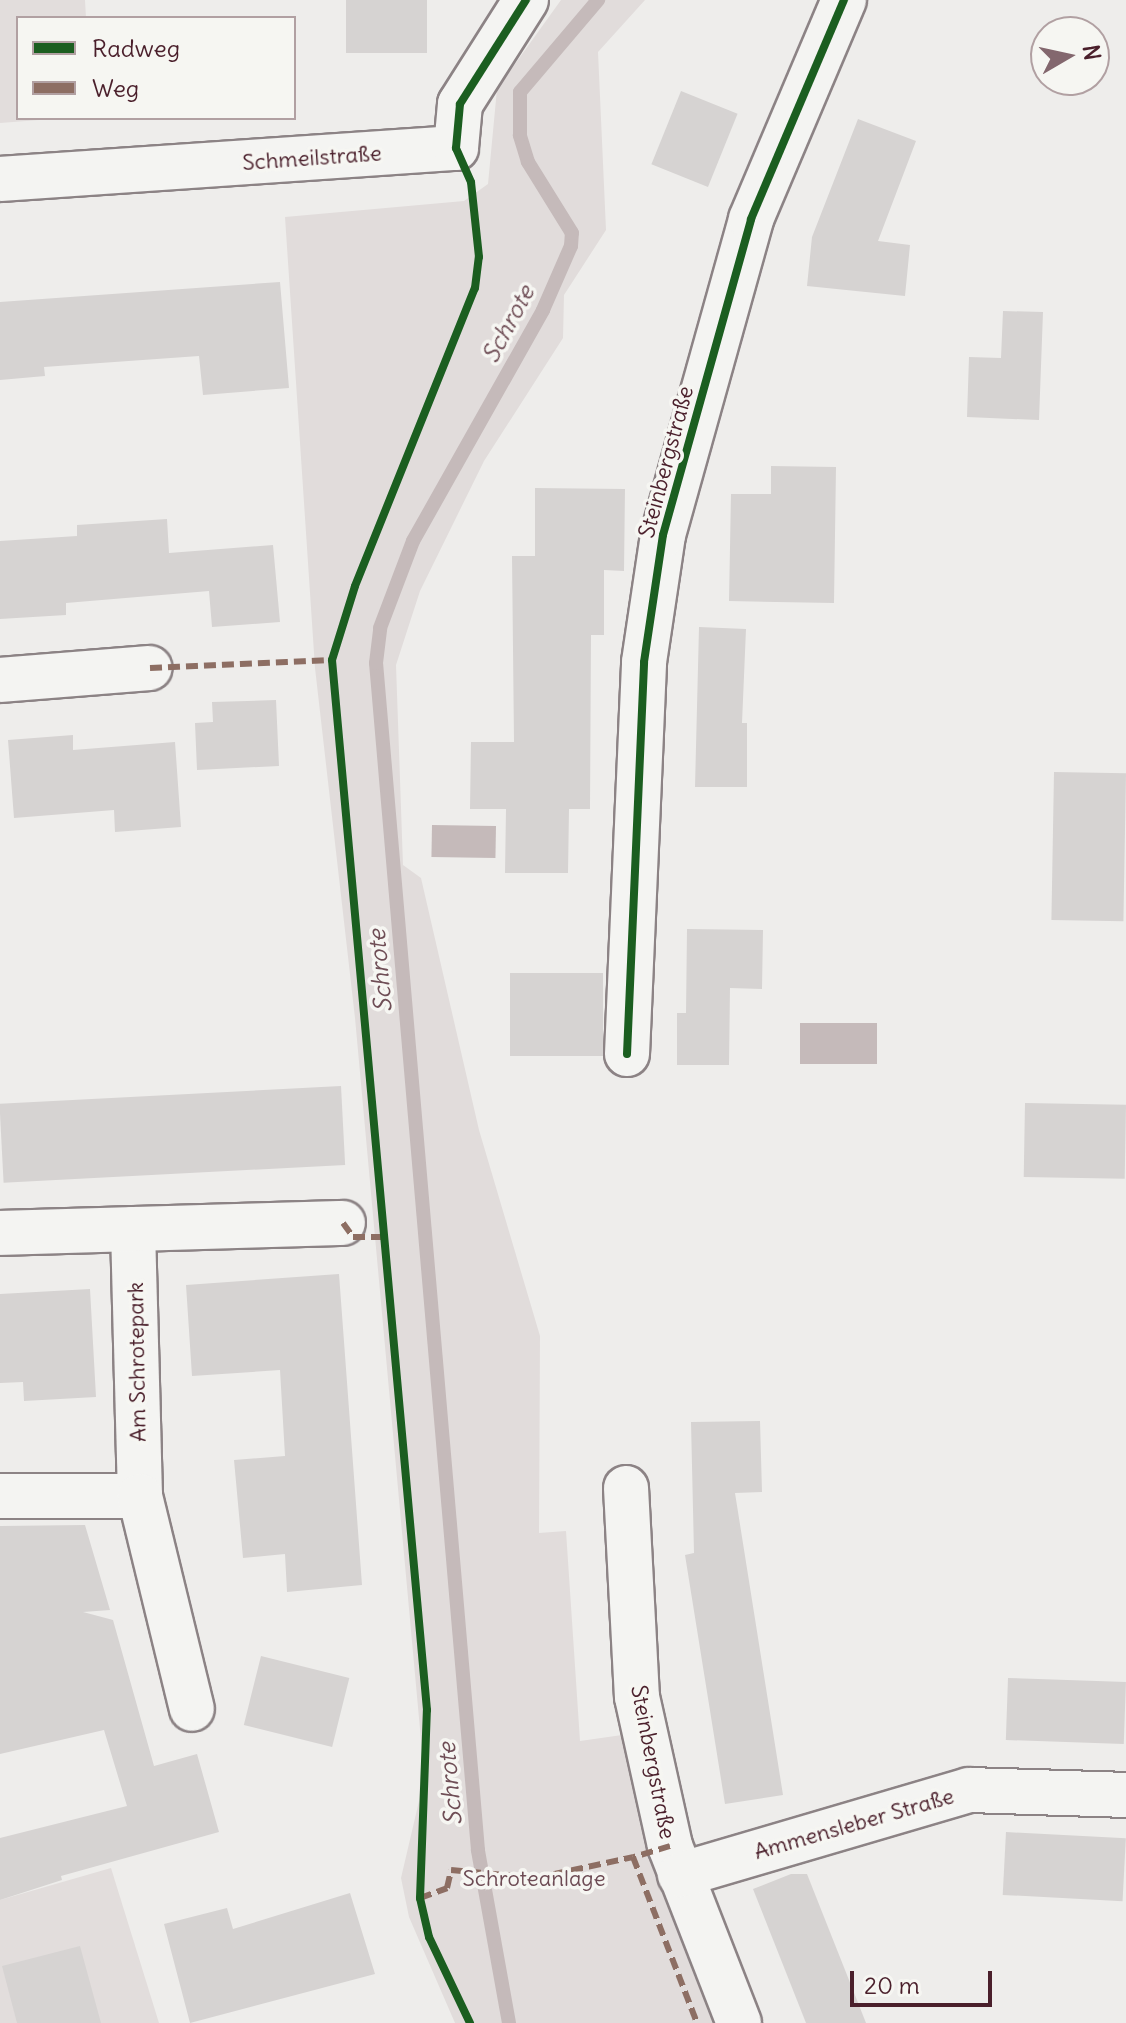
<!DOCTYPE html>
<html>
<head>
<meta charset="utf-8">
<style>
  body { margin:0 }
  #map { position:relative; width:1126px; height:2023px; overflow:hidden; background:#eeedeb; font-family:Delius,sans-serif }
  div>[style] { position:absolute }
  .built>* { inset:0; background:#e2dddc }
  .green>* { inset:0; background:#e1dcdb }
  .water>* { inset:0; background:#c5baba; transform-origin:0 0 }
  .stream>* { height:14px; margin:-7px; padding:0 7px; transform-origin:7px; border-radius:7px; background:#c5baba }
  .building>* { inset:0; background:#d6d3d2; transform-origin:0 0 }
  .roads { filter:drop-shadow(2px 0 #8c8385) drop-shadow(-2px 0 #8c8385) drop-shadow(0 2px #8c8385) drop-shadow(0 -2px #8c8385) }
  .minor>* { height:44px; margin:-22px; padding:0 22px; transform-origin:22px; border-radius:22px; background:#f4f4f2 }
  .quiet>* { height:6px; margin-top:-3px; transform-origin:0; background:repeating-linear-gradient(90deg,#8d6e63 0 12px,transparent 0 18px) }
  .cycleway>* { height:8px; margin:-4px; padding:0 4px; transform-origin:4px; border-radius:4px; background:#1b5e20 }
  span { translate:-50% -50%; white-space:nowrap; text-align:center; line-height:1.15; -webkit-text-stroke:7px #f6f6f2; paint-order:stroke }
  .street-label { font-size:22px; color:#4a1f2b }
  .park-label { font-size:22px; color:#6d4b54 }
  .water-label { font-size:24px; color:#6f4e56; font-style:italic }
  .legend { position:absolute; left:16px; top:16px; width:280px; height:104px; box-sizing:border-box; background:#f6f6f2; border:2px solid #b1a0a2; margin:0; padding:10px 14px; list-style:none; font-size:24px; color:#4a1f2b }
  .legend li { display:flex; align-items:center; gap:16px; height:40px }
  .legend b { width:40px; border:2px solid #b1a0a2 }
  .north { position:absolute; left:1030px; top:16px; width:80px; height:80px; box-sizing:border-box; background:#f6f6f2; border:2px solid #b1a0a2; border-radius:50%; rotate:81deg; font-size:22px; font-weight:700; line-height:32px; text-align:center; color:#4a1f2b }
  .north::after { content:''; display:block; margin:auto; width:28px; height:36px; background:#83676e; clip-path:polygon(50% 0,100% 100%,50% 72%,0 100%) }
  .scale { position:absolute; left:850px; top:1971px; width:142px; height:36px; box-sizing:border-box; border:4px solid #4a1f2b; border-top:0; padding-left:10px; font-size:24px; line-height:28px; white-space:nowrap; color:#4a1f2b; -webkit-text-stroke:6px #f6f6f2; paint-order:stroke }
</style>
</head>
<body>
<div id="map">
  <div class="built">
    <i style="clip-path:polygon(0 0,85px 0,86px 18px,18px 18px,18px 118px,65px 118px,0 123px)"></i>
    <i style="clip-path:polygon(111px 1868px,159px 2023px,0 2023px,0 1900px)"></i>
  </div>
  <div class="green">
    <i style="clip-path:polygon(561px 0,645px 0,598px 52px,606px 230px,564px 295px,563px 338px,484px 461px,420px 591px,396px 665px,403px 865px,421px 878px,479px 1130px,540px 1336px,539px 1533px,566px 1531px,580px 1741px,629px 1734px,725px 2023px,455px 2023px,409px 1917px,401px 1878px,419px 1801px,422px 1751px,355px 1018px,315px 668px,285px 217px,464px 201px,488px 184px,497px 89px)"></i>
  </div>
  <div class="water">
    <i style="left:432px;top:825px;width:64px;height:32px;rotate:1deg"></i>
    <i style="left:800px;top:1023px;width:77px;height:41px"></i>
  </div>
  <div class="stream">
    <i style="left:509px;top:2023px;width:176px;rotate:-100.2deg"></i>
    <i style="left:478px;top:1850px;width:1191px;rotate:-94.91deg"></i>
    <i style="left:376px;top:663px;width:35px;rotate:-83deg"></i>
    <i style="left:380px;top:628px;width:93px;rotate:-69.2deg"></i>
    <i style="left:413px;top:541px;width:265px;rotate:-60.6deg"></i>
    <i style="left:543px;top:310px;width:70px;rotate:-66.4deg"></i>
    <i style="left:571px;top:246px;width:13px;rotate:-86deg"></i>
    <i style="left:572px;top:233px;width:84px;rotate:-121.8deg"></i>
    <i style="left:528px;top:162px;width:28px;rotate:-107deg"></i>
    <i style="left:520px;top:135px;width:43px;rotate:-90deg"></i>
    <i style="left:520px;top:92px;width:121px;rotate:-49.7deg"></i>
  </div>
  <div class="building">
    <i style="left:346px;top:0;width:81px;height:53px"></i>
    <i style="left:681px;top:91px;width:61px;height:79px;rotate:22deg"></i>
    <i style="clip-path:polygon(858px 119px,916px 141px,878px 241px,910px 245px,905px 296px,807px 286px,812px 237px)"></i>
    <i style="clip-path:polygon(280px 282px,289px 388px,203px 395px,199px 356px,44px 367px,45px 376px,0 380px,0 302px)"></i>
    <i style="clip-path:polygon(1003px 311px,1043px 312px,1039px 420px,967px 417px,969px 357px,1001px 358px)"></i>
    <i style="clip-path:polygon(771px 466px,836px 467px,834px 603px,729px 601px,731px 494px,771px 494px)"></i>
    <i style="clip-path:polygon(535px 488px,625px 489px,624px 571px,604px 570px,604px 635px,591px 635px,590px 809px,569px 809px,568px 873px,505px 873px,506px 809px,470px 809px,471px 742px,514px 742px,512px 556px,535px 556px)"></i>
    <i style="clip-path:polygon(167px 519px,169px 553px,273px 545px,280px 622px,212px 627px,209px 591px,66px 603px,66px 615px,0 619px,0 541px,77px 536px,77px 525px)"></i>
    <i style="clip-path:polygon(699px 627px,746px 629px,742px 723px,747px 723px,747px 787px,695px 787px)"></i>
    <i style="clip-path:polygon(276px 700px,279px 766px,197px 770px,195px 723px,213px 722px,212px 702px)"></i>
    <i style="clip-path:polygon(73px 735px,73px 750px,175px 742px,181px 827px,115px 832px,114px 810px,14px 818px,8px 740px)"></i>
    <i style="left:1054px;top:772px;width:72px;height:148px;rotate:1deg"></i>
    <i style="clip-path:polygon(687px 929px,763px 930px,762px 989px,730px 988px,729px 1065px,677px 1065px,677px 1013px,686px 1013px)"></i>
    <i style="left:603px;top:973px;width:83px;height:93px;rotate:90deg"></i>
    <i style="left:341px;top:1086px;width:79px;height:342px;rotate:87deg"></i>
    <i style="left:1025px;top:1103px;width:101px;height:74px;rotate:1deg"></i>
    <i style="clip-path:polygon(339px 1274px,362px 1585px,287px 1592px,285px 1554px,243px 1558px,234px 1460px,285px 1456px,280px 1370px,192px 1376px,186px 1285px)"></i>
    <i style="clip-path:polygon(90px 1289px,96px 1397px,24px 1401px,23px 1382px,0 1383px,0 1294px)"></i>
    <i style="clip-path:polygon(760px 1421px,762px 1492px,735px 1493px,783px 1795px,725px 1804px,685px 1555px,694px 1553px,691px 1422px)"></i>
    <i style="clip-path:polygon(85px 1525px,110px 1610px,83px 1612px,113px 1620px,154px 1766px,197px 1754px,219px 1832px,61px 1876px,62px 1880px,0 1900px,0 1838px,127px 1806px,104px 1730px,0 1754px,0 1526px)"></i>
    <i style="left:261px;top:1656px;width:91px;height:71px;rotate:14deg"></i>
    <i style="left:1008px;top:1678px;width:118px;height:62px;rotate:2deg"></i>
    <i style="left:1006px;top:1832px;width:120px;height:63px;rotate:3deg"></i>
    <i style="clip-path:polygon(791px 1874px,807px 1874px,866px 2023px,806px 2023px,753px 1889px)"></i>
    <i style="clip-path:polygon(350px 1893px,375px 1974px,190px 2023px,164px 1924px,227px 1908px,233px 1929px)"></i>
    <i style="clip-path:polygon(80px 1946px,101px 2023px,17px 2023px,2px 1966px)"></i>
  </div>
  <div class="roads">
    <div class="minor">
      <i style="left:0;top:179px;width:457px;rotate:-3.9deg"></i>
      <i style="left:456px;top:148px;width:44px;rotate:-84.8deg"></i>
      <i style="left:460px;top:104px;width:123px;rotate:-57.6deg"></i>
      <i style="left:0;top:680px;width:150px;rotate:-4.6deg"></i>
      <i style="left:627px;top:1054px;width:392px;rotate:-87.5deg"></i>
      <i style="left:644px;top:662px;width:128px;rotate:-81.5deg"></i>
      <i style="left:663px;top:535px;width:328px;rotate:-74.4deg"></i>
      <i style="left:751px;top:219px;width:238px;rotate:-67deg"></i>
      <i style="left:133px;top:1229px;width:267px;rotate:88.5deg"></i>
      <i style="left:0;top:1233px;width:343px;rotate:-1.7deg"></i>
      <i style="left:626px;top:1488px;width:209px;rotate:87deg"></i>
      <i style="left:637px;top:1697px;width:153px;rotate:77.5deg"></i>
      <i style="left:670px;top:1846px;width:190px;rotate:68.7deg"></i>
      <i style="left:0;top:1496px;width:140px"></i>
      <i style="left:140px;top:1496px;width:219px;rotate:76.3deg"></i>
      <i style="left:680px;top:1875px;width:301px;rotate:-16.4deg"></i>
      <i style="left:969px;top:1790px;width:157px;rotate:1.8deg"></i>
    </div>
  </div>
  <div class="quiet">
    <i style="left:150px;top:668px;width:182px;rotate:-2.5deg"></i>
    <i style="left:343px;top:1223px;width:17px;rotate:54deg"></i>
    <i style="left:353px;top:1237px;width:31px"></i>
    <i style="left:670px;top:1846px;width:39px;rotate:163deg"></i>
    <i style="left:633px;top:1857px;width:178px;rotate:68.9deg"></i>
    <i style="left:420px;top:1898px;width:29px;rotate:-20deg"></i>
    <i style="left:447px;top:1888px;width:18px;rotate:-77deg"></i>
    <i style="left:451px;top:1870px;width:85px;rotate:5.4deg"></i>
    <i style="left:536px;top:1878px;width:99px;rotate:-12.2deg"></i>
  </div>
  <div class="cycleway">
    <i style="left:627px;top:1054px;width:392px;rotate:-87.5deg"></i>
    <i style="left:644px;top:662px;width:128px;rotate:-81.5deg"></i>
    <i style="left:663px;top:535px;width:328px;rotate:-74.4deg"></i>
    <i style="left:751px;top:219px;width:238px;rotate:-67deg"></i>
    <i style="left:470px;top:2023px;width:95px;rotate:-115.5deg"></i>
    <i style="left:429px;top:1937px;width:40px;rotate:-103deg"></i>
    <i style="left:420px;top:1898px;width:188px;rotate:-87.9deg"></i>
    <i style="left:427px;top:1710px;width:1054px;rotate:-95.17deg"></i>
    <i style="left:332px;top:660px;width:77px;rotate:-72.7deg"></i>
    <i style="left:355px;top:586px;width:321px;rotate:-68.1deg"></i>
    <i style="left:475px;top:288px;width:31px;rotate:-83deg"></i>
    <i style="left:479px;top:257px;width:75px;rotate:-96.1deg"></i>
    <i style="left:471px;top:182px;width:37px;rotate:-114deg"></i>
    <i style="left:456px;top:148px;width:44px;rotate:-84.8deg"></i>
    <i style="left:460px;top:104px;width:123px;rotate:-57.6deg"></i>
  </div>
  <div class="street-label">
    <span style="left:312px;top:158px;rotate:-4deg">Schmeilstraße</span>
    <span style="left:666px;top:462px;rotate:-75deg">Steinbergstraße</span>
    <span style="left:137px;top:1362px;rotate:-91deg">Am Schrotepark</span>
    <span style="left:653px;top:1762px;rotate:79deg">Steinbergstraße</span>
    <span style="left:854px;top:1824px;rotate:-16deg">Ammensleber Straße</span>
  </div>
  <div class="park-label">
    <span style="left:534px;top:1879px">Schroteanlage</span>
  </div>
  <div class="water-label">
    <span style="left:508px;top:324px;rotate:-62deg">Schrote</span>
    <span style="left:380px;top:971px;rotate:-95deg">Schrote</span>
    <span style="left:450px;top:1784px;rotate:-95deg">Schrote</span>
  </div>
  <ul class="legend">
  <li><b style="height:10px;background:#1b5e20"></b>Radweg</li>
  <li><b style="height:10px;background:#8d6e63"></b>Weg</li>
  </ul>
  <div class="north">N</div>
  <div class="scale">20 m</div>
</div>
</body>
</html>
